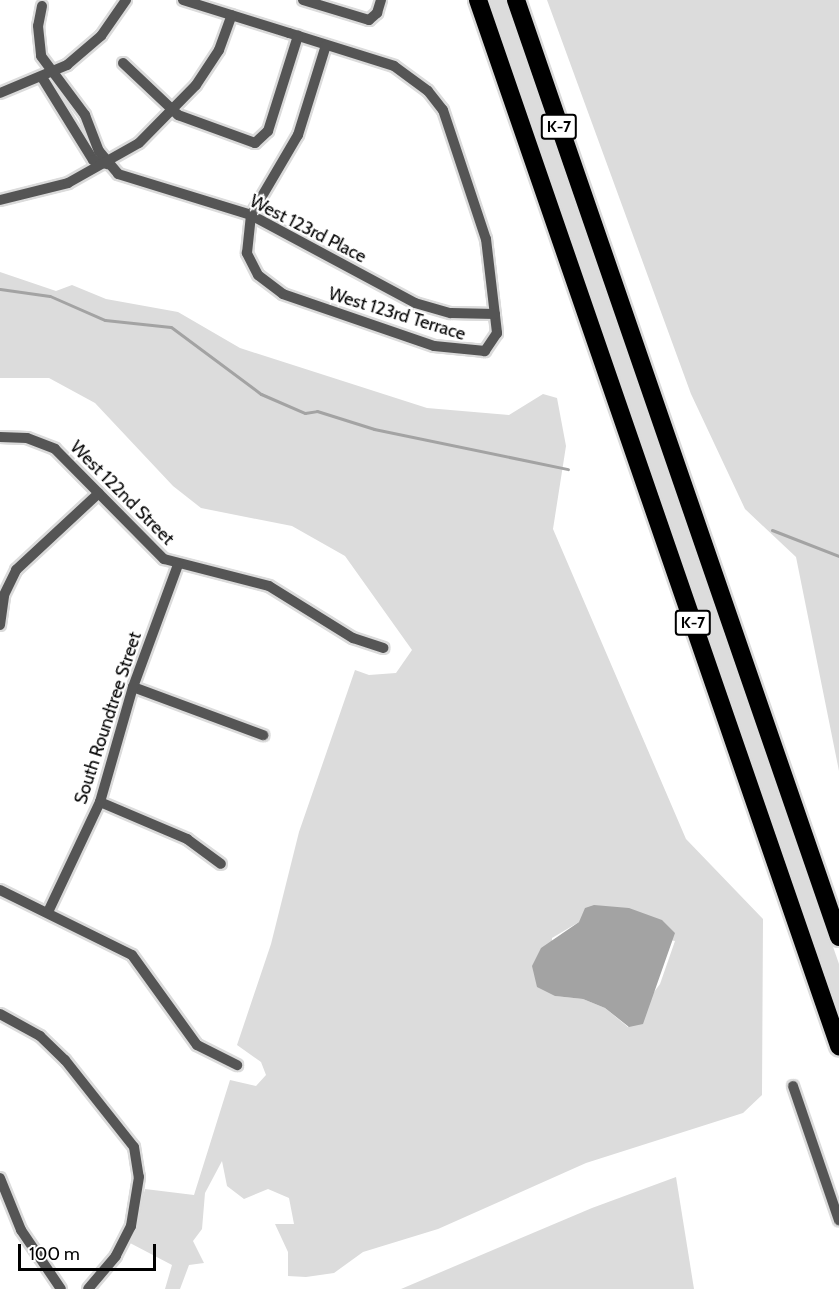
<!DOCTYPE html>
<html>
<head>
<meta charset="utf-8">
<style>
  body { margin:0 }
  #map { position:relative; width:839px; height:1289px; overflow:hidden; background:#fff; font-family:Cabin,sans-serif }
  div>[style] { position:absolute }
  .green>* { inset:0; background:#dcdcdc }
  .water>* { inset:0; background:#a3a3a3 }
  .stream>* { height:3px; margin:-1.5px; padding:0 1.5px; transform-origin:1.5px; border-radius:1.5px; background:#a3a3a3 }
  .roads { filter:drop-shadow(2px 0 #dbdbdb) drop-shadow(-2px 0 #dbdbdb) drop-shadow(0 2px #dbdbdb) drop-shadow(0 -2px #dbdbdb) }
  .street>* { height:10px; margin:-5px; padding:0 5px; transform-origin:5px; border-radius:5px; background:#555 }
  .highway>* { height:18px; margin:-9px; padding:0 9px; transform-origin:9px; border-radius:9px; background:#000 }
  span { translate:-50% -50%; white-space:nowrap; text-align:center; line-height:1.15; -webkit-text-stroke:4.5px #fff; paint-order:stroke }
  .shield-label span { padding:2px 4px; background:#fff; border:2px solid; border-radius:4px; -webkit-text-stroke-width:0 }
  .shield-label { font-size:16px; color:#000; font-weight:700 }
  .street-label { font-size:18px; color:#000 }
  .scale { position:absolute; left:18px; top:1244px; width:138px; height:27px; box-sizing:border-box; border:3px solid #000; border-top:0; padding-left:8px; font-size:18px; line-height:21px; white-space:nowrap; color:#000; -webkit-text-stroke:4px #fff; paint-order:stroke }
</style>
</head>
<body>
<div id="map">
  <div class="green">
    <i style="clip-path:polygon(487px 0,505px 0,588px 238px,839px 964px,839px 1017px)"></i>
    <i style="clip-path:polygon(547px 0,839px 0,839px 771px,796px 557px,745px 509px,691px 394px)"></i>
    <i style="clip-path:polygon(evenodd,0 272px,56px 291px,72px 285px,106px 299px,178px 312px,240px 348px,427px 408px,509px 415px,543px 394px,557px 398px,566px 446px,553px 529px,686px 839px,763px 919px,762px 1095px,743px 1113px,586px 1163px,438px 1229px,363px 1252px,334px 1273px,306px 1277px,288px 1276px,288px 1252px,275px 1224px,294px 1224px,289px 1198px,268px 1189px,244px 1199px,227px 1186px,222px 1161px,205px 1193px,202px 1229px,193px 1241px,204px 1263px,189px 1265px,180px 1289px,165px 1289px,172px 1265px,130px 1243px,145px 1189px,194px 1195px,230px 1080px,256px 1086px,266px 1075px,261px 1062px,237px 1045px,271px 944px,299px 832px,355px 670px,369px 675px,396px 673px,412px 650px,345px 556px,292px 526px,201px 508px,173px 486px,95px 403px,49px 378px,0 378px,0 272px,579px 922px,675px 941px,660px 984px,628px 1027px,605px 1008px,583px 999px,555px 996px,552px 938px,579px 922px)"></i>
    <i style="clip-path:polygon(676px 1177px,694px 1289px,401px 1289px,592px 1208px)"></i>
  </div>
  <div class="water">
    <i style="clip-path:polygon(594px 905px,629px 908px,662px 920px,675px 933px,643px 1024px,629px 1027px,605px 1008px,583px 999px,555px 996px,537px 987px,532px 966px,541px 948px,579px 922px,585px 908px)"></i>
  </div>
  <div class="stream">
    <i style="left:0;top:289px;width:50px;rotate:8deg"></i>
    <i style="left:50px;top:296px;width:60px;rotate:23.6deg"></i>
    <i style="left:105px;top:320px;width:66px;rotate:6.1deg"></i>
    <i style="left:171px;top:327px;width:112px;rotate:36.7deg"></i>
    <i style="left:261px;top:394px;width:48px;rotate:23.4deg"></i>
    <i style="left:305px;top:413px;width:12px;rotate:-9deg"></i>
    <i style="left:317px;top:411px;width:60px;rotate:17.5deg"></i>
    <i style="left:374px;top:429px;width:198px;rotate:11.7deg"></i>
    <i style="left:772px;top:530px;width:72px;rotate:21.2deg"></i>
  </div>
  <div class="roads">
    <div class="street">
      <i style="left:183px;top:0;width:111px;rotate:17.3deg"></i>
      <i style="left:289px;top:33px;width:110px;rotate:17.4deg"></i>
      <i style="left:394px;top:66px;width:42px;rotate:36.3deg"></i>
      <i style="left:428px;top:91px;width:24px;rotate:52deg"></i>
      <i style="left:443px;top:110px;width:136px;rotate:71.6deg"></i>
      <i style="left:486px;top:239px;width:95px;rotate:83.3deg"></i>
      <i style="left:497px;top:333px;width:22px;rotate:124deg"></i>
      <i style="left:485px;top:351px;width:51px;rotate:-174.4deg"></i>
      <i style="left:434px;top:346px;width:160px;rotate:-161deg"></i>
      <i style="left:283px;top:294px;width:31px;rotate:-143deg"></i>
      <i style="left:258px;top:275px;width:25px;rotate:-117deg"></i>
      <i style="left:247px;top:253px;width:38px;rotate:-84deg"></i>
      <i style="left:251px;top:215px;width:93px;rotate:-59.6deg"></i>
      <i style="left:298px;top:135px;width:94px;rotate:-72.7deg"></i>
      <i style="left:303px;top:0;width:69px;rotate:16.9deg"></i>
      <i style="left:369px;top:20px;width:11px;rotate:-41deg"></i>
      <i style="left:377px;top:13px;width:14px;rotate:-73deg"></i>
      <i style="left:42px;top:6px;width:20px;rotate:101deg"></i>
      <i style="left:38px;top:26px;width:30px;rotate:84deg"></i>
      <i style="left:41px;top:56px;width:74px;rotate:53.3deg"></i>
      <i style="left:85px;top:115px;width:39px;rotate:69deg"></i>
      <i style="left:99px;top:151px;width:30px;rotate:50deg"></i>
      <i style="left:118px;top:174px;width:139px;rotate:17.1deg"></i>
      <i style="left:251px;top:215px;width:186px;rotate:28.2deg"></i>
      <i style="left:415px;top:303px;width:37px;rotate:16deg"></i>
      <i style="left:451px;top:313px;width:44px;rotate:1.3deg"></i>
      <i style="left:123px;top:63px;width:76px;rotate:43.4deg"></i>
      <i style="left:178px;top:115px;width:82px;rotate:20deg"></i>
      <i style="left:255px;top:143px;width:18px;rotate:-43deg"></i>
      <i style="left:268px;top:131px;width:100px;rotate:-72.5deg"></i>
      <i style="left:43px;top:79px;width:95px;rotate:58.3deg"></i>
      <i style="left:93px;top:160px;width:15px;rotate:16deg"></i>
      <i style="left:0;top:93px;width:73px;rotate:-22.7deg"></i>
      <i style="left:67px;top:65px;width:45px;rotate:-40.5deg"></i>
      <i style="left:101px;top:36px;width:44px;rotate:-55.2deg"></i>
      <i style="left:0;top:200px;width:70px;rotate:-14deg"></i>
      <i style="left:68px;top:183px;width:81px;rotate:-29.4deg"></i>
      <i style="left:139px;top:143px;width:81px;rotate:-45.5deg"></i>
      <i style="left:196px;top:85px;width:42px;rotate:-56.7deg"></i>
      <i style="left:219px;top:50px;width:37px;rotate:-70deg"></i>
      <i style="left:0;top:437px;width:27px;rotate:2deg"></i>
      <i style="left:27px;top:438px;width:30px;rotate:21deg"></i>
      <i style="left:55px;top:449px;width:155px;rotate:45.3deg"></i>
      <i style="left:164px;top:559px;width:108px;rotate:14.4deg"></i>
      <i style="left:269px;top:586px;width:99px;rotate:31.8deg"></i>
      <i style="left:353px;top:638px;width:32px;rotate:18deg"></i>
      <i style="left:0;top:625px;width:30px;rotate:-82deg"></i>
      <i style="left:4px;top:595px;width:28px;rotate:-64deg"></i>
      <i style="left:16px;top:570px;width:113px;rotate:-42.9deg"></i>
      <i style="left:133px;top:687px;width:139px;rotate:20.3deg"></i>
      <i style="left:100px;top:802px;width:95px;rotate:23deg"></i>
      <i style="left:187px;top:839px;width:42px;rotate:36.3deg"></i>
      <i style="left:0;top:890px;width:147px;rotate:26.2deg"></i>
      <i style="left:132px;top:955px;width:111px;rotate:54.2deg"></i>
      <i style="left:197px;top:1045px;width:45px;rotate:26.6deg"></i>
      <i style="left:48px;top:912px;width:122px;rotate:-64.7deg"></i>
      <i style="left:100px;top:802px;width:120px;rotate:-74deg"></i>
      <i style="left:133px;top:687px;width:130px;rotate:-69.8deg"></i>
      <i style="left:0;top:1014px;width:46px;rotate:28.8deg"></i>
      <i style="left:40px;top:1036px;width:35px;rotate:44deg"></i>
      <i style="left:65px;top:1060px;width:111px;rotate:51.6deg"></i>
      <i style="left:134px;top:1147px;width:30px;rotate:81deg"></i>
      <i style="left:139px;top:1177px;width:50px;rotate:99.3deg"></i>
      <i style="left:131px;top:1226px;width:34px;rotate:117deg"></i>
      <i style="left:116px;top:1256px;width:43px;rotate:130.3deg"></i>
      <i style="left:793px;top:1086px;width:142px;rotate:71.1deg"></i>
      <i style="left:0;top:1178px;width:56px;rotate:68deg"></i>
      <i style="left:21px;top:1230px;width:71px;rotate:55.9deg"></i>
    </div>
    <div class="highway">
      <i style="left:478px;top:0;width:1107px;rotate:70.96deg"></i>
      <i style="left:516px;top:0;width:991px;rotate:70.98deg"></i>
    </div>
  </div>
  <div class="shield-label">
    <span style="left:559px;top:127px">K-7</span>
    <span style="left:693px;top:623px">K-7</span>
  </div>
  <div class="street-label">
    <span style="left:308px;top:229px;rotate:27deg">West 123rd Place</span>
    <span style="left:397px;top:314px;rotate:17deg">West 123rd Terrace</span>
    <span style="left:122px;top:493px;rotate:45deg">West 122nd Street</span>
    <span style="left:108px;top:718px;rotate:-72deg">South Roundtree Street</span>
  </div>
  <div class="scale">100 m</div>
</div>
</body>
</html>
